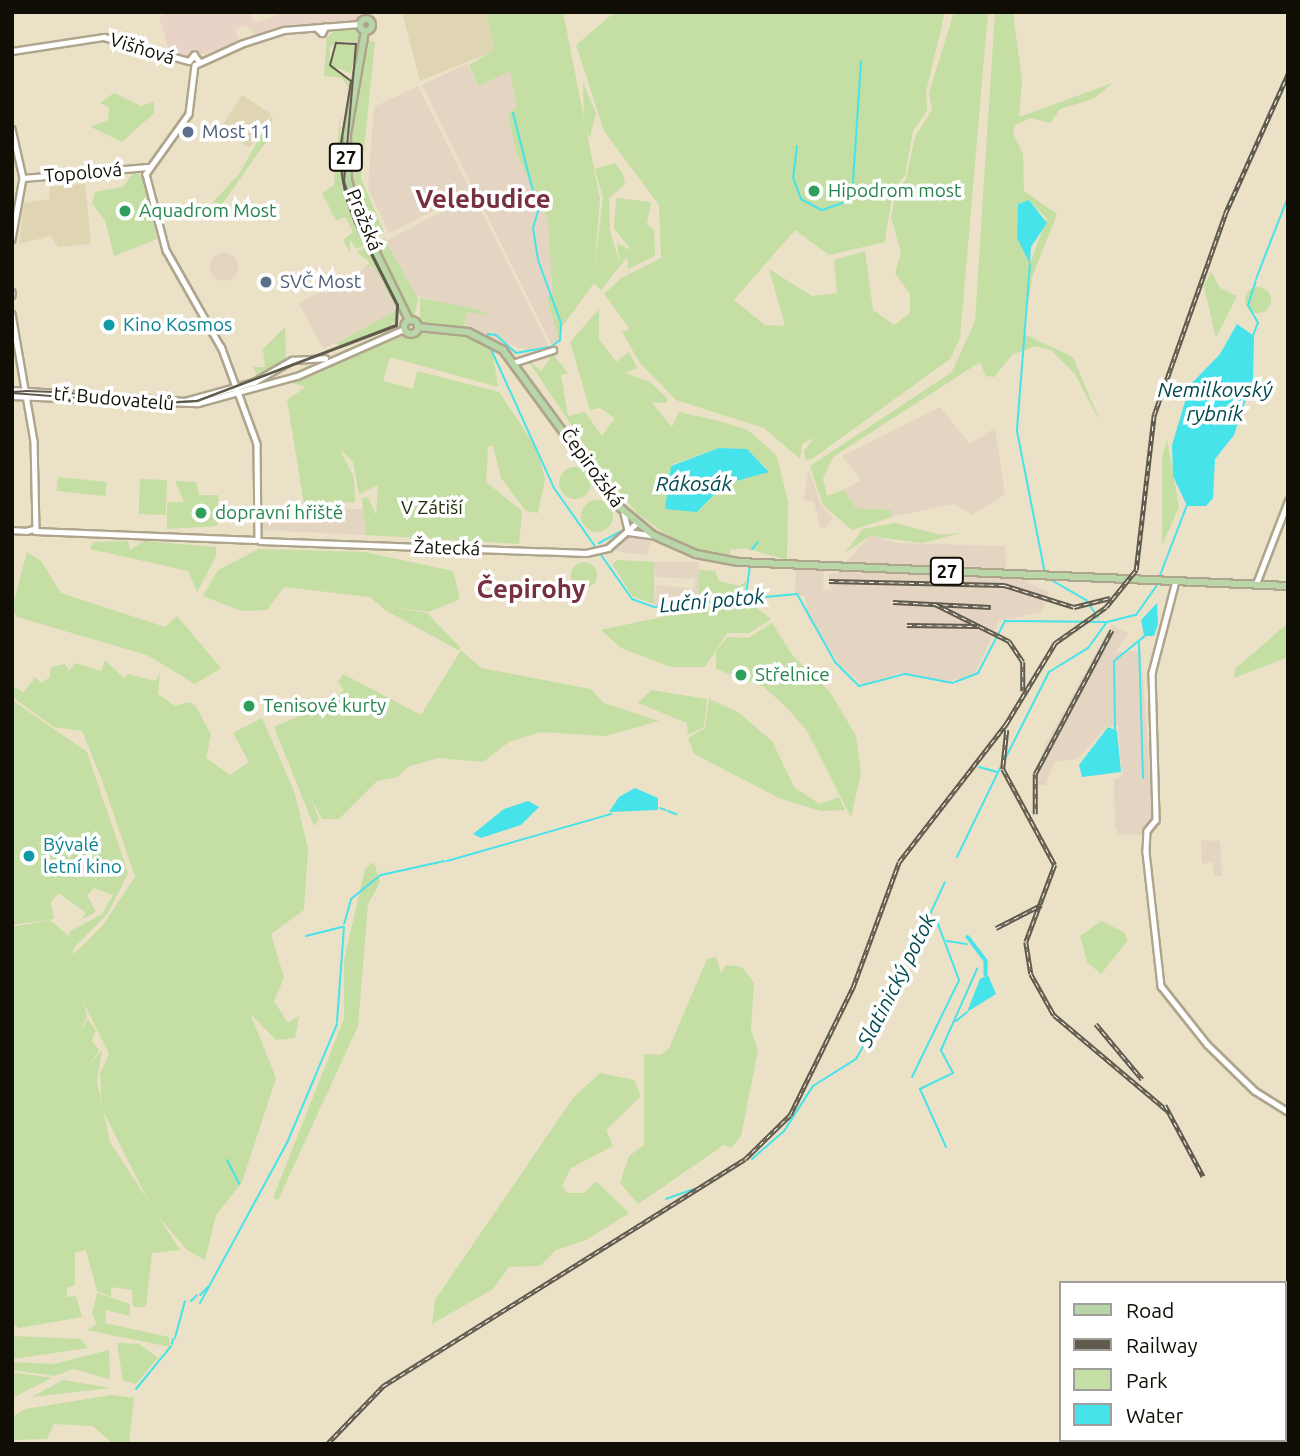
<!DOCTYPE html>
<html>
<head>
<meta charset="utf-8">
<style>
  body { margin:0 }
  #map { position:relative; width:1300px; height:1456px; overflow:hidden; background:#eae1c7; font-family:Ubuntu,sans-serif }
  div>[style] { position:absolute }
  .commercial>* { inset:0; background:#e9d3c6 }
  .industrial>* { inset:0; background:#e4d5c3; transform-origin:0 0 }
  .round { border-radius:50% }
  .built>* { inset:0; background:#e0d5b3; transform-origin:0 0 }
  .green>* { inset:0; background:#c4dea3; transform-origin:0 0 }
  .water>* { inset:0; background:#46e3eb }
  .stream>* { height:2px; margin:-1px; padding:0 1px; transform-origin:1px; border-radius:1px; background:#46e3eb }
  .canal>* { height:3.5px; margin:-1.75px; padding:0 1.75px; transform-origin:1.75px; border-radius:1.75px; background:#46e3eb }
  .roads { filter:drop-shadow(2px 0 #aea58c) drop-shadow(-2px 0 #aea58c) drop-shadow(0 2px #aea58c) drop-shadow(0 -2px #aea58c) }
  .secondary>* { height:4.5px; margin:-2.25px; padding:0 2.25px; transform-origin:2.25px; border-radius:2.25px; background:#fff }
  .primary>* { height:6px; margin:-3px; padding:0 3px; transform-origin:3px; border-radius:3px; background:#b9d6a9 }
  .primary>.ring { margin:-3px; padding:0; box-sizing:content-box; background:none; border:6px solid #b9d6a9; border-radius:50% }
  .tram>* { height:2px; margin:-1px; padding:0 1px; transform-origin:1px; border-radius:1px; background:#605b4c }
  .rail>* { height:4.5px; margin-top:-2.25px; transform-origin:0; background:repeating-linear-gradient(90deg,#fff 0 5px,#605b4c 0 10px); box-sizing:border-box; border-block:2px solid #605b4c }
  .dots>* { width:19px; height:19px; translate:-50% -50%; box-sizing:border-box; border:4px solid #fff; border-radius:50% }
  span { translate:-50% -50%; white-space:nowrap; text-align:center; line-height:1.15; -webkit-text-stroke:7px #fff; paint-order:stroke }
  .shield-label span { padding:2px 5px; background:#fff; border:2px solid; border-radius:5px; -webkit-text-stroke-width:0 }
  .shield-label { font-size:18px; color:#100d05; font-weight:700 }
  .street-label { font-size:19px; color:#100d05 }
  .service-label { font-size:19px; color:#4e5e75 }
  .left { translate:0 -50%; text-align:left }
  .leisure-label { font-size:19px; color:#27864d }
  .culture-label { font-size:19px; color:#0d838f }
  .park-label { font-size:19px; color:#223009 }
  .water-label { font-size:21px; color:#014a4d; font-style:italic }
  .district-label { font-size:26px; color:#763040; font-weight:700 }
  .frame { position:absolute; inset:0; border:14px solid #100d05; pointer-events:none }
  .legend { position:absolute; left:1059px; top:1281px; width:228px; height:161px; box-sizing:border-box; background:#fff; border:2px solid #9f9e9b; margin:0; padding:9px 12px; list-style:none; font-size:21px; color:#100d05 }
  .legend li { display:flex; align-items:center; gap:14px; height:35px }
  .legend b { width:35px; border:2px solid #9f9e9b }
</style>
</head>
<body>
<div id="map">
  <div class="commercial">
    <i style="clip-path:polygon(168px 12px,249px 12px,254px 23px,287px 12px,358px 12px,360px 19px,257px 36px,247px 25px,235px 29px,239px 43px,186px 59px,171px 57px,159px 18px)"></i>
  </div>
  <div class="industrial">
    <i style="clip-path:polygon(467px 64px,478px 86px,510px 70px,517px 108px,508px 113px,516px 152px,548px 219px,554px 265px,553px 294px,548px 297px,559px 340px,551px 344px,422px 85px)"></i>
    <i style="clip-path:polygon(418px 86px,471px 192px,389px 233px,368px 188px,374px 107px)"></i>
    <i style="clip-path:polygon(473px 195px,549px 346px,529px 351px,466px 329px,466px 309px,407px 293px,382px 243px)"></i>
    <i class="round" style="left:210px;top:253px;width:28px;height:28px"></i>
    <i style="left:373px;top:264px;width:52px;height:84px;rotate:62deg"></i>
    <i style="clip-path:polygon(940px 407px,970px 444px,995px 428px,1005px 494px,972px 515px,954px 504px,892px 517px,891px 510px,856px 508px,844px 490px,861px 480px,842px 456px)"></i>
    <i style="clip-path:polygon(809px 469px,821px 505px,833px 518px,826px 528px,820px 527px,814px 501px,803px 500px)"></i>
    <i style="clip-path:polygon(260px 509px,364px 509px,368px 528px,366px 535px,261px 530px)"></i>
    <i style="clip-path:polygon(631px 534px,651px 538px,647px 555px,614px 551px)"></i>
    <i style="clip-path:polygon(870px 536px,896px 543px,1005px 546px,1006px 568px,844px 564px)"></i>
    <i style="clip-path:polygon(654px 562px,699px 562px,697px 602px,654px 606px,656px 585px,694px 589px,695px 579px,655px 577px)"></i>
    <i style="clip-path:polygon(796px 567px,824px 571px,823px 590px,832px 590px,828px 575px,848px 569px,1019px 578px,1049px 592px,1042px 612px,999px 621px,975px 674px,944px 683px,900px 673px,863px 685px,839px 664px,809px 620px,805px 597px,795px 593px)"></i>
    <i style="clip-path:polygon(1111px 625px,1129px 633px,1115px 652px,1141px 651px,1153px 820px,1142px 835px,1118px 834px,1115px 826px,1114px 779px,1122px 777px,1118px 726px,1107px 726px,1078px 759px,1054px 762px,1046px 785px,1037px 785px,1044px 747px)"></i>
    <i style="clip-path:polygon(1201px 840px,1220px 841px,1222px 876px,1214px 876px,1213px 862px,1202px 864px)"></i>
  </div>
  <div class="built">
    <i style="clip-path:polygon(402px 12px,487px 12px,494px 51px,420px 81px)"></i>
    <i style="left:242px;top:95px;width:35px;height:40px;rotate:33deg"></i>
    <i style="clip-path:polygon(85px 184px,91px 244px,58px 247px,51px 236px,19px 244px,24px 203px,49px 199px,50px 187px)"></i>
  </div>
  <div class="green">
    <i style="clip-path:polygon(487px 12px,563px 12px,600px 199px,594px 271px,603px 198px,595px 169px,615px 163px,623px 174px,625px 184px,609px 198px,610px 231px,620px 264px,617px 243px,631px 250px,614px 228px,616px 198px,651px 202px,647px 224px,654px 230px,655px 256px,628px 269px,627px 257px,601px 290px,594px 283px,562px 327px,560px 344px,547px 297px,553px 294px,548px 220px,516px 152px,508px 113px,517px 108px,510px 71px,478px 86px,469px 65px,494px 50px)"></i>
    <i style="clip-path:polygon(615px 12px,945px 12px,926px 92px,927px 111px,913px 131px,905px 176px,893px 189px,885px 242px,829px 255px,795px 230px,734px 300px,765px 325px,785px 326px,769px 269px,812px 296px,837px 293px,834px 260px,865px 251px,873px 310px,894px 325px,910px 313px,910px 294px,895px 273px,901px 253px,891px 217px,897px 189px,906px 179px,915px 137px,932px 110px,929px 93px,954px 12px,988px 12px,960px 338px,950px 359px,812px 459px,806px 460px,804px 451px,814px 438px,802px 444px,800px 459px,764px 428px,676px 400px,640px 363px,622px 332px,630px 329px,604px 294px,621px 278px,661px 258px,659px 205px,604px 131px,576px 45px)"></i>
    <i style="clip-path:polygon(evenodd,995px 12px,1013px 12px,1022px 81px,1019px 117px,1113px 83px,1093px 99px,1060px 109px,1050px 123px,1031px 118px,1015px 125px,1013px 133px,1023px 154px,1024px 191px,1057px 214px,1032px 277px,1024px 334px,1073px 357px,1101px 424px,1075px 374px,1051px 350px,1035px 346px,1012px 355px,994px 377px,986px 376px,980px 362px,833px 457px,823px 478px,827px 496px,844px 490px,856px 508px,891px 510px,892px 517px,852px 530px,823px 505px,810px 466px,952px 372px,975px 321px,995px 12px,1029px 200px,1047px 219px,1030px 263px,1017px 238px,1018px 204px,1029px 200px)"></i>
    <i style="clip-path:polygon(340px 27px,357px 26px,362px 32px,363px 34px,359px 50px,354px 42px,349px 41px,335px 42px,330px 48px,330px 64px,336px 43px,356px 46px,351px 73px,329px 65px,349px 78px,349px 88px,342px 78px,324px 76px,327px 37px)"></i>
    <i style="clip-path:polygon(366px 40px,375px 42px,361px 178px,384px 232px,374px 240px,355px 202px,347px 154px)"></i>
    <i style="clip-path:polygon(583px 83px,596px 113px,590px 137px,584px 129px)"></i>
    <i style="clip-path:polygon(114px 93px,141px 106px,154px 102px,154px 113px,122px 142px,91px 127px,108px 120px,109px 107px,100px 103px)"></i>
    <i style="clip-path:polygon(273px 114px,268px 139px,220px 207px,213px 202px,239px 174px)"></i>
    <i style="clip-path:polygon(340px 115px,342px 186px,365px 245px,356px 249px,350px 240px,350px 252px,343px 240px,353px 232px,345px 217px,336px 221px,322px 193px,334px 185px)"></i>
    <i style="clip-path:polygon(134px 172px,143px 176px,157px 239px,114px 256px,105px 220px,92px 204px,95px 192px,123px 187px)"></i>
    <i style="clip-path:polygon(384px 238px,418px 299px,414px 318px,376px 249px)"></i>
    <i style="clip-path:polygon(366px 247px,397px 306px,398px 318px,387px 330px,340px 347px,336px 343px,397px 310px,373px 265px,362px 269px,370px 263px,357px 252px)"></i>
    <i style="clip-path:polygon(1211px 272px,1220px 288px,1237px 296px,1216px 338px,1204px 286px)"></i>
    <i class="round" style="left:1245px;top:287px;width:26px;height:26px"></i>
    <i style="clip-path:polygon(420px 298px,480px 310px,493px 316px,467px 312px,464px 330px,420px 325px)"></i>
    <i style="clip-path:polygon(evenodd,599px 309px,599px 339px,616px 362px,629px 352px,637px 368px,625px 373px,650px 382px,667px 398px,667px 403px,651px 402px,672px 427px,679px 412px,715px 420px,748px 430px,777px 456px,788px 502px,787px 560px,745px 548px,730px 550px,731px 558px,684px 548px,637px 513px,604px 474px,527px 359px,541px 371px,553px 354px,568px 373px,561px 375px,568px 416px,585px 412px,602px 436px,615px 418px,600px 408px,590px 410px,570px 342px,599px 309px,719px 448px,747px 449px,769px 471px,725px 484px,701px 509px,670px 509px,671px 465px,719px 448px)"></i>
    <i style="clip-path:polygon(285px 327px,286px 362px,258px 377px,253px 367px,265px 367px,263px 349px)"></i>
    <i style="clip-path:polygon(419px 330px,464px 333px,492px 347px,498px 387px,390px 357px,383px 381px,413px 389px,417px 371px,499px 392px,537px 449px,545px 479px,538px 513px,526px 511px,501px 478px,493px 445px,488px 447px,486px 482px,522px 511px,519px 544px,366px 535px,362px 498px,368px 497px,376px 515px,378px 485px,359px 494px,353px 462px,340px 449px,354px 478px,355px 502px,304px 504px,287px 400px,306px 387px,284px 381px)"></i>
    <i style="clip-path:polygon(1167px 440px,1179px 507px,1162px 545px,1162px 457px)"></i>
    <i class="round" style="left:559px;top:467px;width:32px;height:32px"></i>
    <i style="left:58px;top:477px;width:49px;height:14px;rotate:6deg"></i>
    <i style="left:140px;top:479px;width:27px;height:35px;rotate:2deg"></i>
    <i style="clip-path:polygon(175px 481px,196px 482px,199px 495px,218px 495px,217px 526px,167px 529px,167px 502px,184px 502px)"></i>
    <i class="round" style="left:581px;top:500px;width:32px;height:32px"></i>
    <i style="clip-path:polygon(895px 523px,941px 535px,964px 532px,922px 543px,870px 536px,845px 553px,863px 529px)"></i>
    <i style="clip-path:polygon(128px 541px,130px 550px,144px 541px,216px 547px,216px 556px,197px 592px,188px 571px,90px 549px,93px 542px)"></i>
    <i style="clip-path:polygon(259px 549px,364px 552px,453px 571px,460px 599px,429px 612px,384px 606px,427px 613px,461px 648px,458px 650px,385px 610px,370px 597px,284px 587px,267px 610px,241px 611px,203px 596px,218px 570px)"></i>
    <i style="clip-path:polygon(27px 552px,41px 561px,61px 593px,165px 627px,177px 616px,221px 668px,195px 684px,147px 655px,17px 617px,12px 609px)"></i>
    <i style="clip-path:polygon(618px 560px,654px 562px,654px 604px,632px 596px,612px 564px)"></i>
    <i class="round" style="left:571px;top:562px;width:26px;height:26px"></i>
    <i style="clip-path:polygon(699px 570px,715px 571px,719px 581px,740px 586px,746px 581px,744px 593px,698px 598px)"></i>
    <i style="clip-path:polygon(718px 605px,753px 605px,771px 619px,749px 633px,727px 633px,705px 667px,671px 667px,621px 648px,601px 630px)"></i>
    <i style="clip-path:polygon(772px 623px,793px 656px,830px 692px,856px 736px,861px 773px,851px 817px,807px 731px,786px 707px,764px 687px,716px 669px,716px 651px,727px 637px,748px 638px)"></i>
    <i style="clip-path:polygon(1288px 623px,1288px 657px,1234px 678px,1235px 669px)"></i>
    <i style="clip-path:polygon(461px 650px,481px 668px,591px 689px,604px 703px,659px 721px,605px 736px,540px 732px,509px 742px,483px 762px,438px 758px,407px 767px,398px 777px,377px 781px,339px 819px,322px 819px,310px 797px,319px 819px,314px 826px,274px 727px,331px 703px,344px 690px,338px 682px,343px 674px,421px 715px)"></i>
    <i style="clip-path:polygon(105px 660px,125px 679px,128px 674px,156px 681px,160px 672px,158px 694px,175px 706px,190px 702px,197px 708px,211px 735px,206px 758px,230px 775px,249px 762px,233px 733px,262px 718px,294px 791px,308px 848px,304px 910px,271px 934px,284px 978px,274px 1001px,288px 1023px,299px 1016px,295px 1038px,276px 1040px,250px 1013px,276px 1078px,242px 1182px,216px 1215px,205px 1260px,187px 1250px,153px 1210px,102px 1109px,100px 1073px,109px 1054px,85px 1005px,72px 956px,103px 925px,135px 877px,102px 780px,82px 731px,54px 727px,12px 697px,12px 686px,24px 692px,35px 677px,41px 683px,50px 677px,51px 667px,65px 664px,69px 671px,75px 663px,101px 671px)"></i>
    <i style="clip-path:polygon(651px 690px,707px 699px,704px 727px,688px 735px,687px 723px,638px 703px)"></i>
    <i style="clip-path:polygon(709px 699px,738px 712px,772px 741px,794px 787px,820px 804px,839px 797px,845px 810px,821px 811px,781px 799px,694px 754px,688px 738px,705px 728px)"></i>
    <i style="clip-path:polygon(12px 700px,87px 752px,128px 873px,108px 913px,71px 951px,69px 932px,102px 914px,113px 895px,94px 888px,87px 895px,96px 912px,81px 920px,86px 913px,59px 893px,51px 902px,54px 919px,12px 925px)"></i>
    <i style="clip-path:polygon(374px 862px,380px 882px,368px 904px,358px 1026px,278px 1200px,273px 1198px,344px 1019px,344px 960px,365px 869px)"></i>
    <i style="clip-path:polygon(50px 920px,70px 937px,87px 1016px,80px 1032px,88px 1019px,96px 1031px,92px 1040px,99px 1051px,87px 1067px,102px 1050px,97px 1082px,110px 1142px,180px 1250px,152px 1253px,146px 1307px,133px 1307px,132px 1290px,111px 1287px,111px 1297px,97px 1291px,86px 1250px,75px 1252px,75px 1285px,67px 1288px,67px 1297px,76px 1296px,82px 1317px,19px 1328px,12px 1324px,12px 927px)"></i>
    <i style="clip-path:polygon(1101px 921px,1125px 933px,1127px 941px,1101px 974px,1087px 962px,1080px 936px)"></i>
    <i style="clip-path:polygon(716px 957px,721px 973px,726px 965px,742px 967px,754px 983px,751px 1030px,758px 1050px,741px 1136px,731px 1148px,724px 1145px,638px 1204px,620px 1183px,629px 1156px,644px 1145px,644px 1054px,661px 1055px,669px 1048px,707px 959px)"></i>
    <i style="clip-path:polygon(600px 1073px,634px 1080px,641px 1096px,606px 1130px,613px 1146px,571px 1168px,562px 1186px,567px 1193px,584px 1193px,596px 1181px,629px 1213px,586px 1240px,556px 1250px,540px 1266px,509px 1267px,493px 1289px,432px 1324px,435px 1300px,573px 1098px)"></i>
    <i style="clip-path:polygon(97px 1293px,130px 1304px,130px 1316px,106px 1310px,105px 1323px,169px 1337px,170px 1347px,87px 1330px,97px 1324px,92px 1314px)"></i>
    <i style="clip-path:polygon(12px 1336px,80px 1339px,88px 1348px,12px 1359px)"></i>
    <i style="clip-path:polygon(117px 1343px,139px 1344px,158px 1358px,136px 1384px,123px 1381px)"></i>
    <i style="clip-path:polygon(109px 1350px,110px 1379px,73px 1369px,55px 1376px,12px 1370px,12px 1362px,54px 1364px)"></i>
    <i style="clip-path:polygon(12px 1372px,18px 1373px,52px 1378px,12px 1398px)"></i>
    <i style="clip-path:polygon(63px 1380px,111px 1388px,32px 1397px)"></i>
    <i style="clip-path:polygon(112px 1395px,134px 1398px,129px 1444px,113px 1444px,93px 1426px,54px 1424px,47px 1439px,12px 1440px,12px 1417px,25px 1409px)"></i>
  </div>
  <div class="water">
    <i style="clip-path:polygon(1029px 200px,1047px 223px,1031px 247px,1030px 264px,1017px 238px,1018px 204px)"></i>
    <i style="clip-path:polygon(1237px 324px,1254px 336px,1253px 379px,1234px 435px,1215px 459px,1213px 498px,1206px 506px,1187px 506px,1173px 476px,1172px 445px,1190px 385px,1220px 354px)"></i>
    <i style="clip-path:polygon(719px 448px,747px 449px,769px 472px,725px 484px,697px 512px,665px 509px,671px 466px)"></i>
    <i style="clip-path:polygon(1157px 603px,1158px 624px,1154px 636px,1144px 636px,1141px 620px)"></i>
    <i style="clip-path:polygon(1108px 727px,1117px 731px,1121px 772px,1082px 777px,1079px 765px)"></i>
    <i style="clip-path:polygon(635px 788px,658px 798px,658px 810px,609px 812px,619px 797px)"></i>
    <i style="clip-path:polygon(528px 801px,539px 807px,521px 825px,481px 838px,473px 834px,504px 809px)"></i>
    <i style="clip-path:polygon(988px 975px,996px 994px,967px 1012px,980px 979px)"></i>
  </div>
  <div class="stream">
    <i style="left:513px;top:113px;width:101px;rotate:75.7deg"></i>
    <i style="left:538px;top:211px;width:18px;rotate:106deg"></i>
    <i style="left:533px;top:228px;width:32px;rotate:81deg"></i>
    <i style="left:538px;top:260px;width:67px;rotate:69.9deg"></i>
    <i style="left:561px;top:323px;width:17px;rotate:93deg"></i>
    <i style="left:560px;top:340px;width:10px;rotate:143deg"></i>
    <i style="left:797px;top:146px;width:31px;rotate:97deg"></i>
    <i style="left:793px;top:177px;width:23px;rotate:70deg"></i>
    <i style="left:801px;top:199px;width:24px;rotate:28deg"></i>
    <i style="left:822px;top:210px;width:24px;rotate:-19deg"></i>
    <i style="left:845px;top:202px;width:22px;rotate:-68deg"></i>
    <i style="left:853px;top:182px;width:121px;rotate:-86.2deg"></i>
    <i style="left:1030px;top:264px;width:168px;rotate:94.5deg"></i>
    <i style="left:1017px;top:431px;width:146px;rotate:78.9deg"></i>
    <i style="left:1256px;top:279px;width:88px;rotate:-68.7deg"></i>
    <i style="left:488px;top:339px;width:5px;rotate:-90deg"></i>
    <i style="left:488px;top:334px;width:8px;rotate:7deg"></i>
    <i style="left:496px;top:335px;width:27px;rotate:42deg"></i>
    <i style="left:516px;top:353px;width:34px;rotate:-10deg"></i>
    <i style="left:1251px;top:340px;width:18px;rotate:-68deg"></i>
    <i style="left:1258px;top:323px;width:21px;rotate:-119deg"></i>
    <i style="left:1248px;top:305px;width:25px;rotate:-72deg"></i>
    <i style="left:490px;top:347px;width:155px;rotate:65.6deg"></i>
    <i style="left:554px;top:488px;width:136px;rotate:54.9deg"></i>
    <i style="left:632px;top:599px;width:23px;rotate:20deg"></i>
    <i style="left:654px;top:607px;width:144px;rotate:-5.2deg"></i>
    <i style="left:797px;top:594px;width:78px;rotate:60.8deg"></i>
    <i style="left:835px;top:662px;width:34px;rotate:45deg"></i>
    <i style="left:859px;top:686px;width:48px;rotate:-14.6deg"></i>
    <i style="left:905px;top:674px;width:49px;rotate:10.6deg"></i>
    <i style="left:599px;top:543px;width:30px;rotate:-28deg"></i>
    <i style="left:752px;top:549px;width:9px;rotate:-49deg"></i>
    <i style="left:1046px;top:577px;width:46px;rotate:29.9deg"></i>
    <i style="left:1086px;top:600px;width:21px;rotate:55deg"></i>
    <i style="left:1159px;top:578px;width:78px;rotate:-69deg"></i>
    <i style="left:746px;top:594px;width:29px;rotate:-82deg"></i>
    <i style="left:1139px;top:643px;width:135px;rotate:88.3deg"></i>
    <i style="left:955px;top:682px;width:25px;rotate:-21deg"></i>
    <i style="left:978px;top:673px;width:59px;rotate:-62.6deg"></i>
    <i style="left:1005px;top:621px;width:100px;rotate:0.6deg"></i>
    <i style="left:1115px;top:729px;width:68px;rotate:-90.8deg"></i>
    <i style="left:1114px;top:661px;width:41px;rotate:-39.1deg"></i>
    <i style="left:1004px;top:761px;width:100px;rotate:-63.2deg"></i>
    <i style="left:1049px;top:672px;width:46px;rotate:-31.6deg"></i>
    <i style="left:1088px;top:648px;width:32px;rotate:-54deg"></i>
    <i style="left:1107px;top:622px;width:30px;rotate:-14deg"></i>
    <i style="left:1136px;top:615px;width:39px;rotate:-55deg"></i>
    <i style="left:979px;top:767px;width:20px;rotate:15deg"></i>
    <i style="left:660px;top:808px;width:6px;rotate:18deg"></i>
    <i style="left:668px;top:811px;width:9px;rotate:21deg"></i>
    <i style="left:957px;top:857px;width:99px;rotate:-64.2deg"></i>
    <i style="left:447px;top:861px;width:171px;rotate:-16deg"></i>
    <i style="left:344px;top:924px;width:26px;rotate:-74deg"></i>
    <i style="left:351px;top:899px;width:38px;rotate:-39deg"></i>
    <i style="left:381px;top:875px;width:65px;rotate:-12.5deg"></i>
    <i style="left:925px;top:925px;width:47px;rotate:-65.1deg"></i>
    <i style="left:306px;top:936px;width:38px;rotate:-14deg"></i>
    <i style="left:947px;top:941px;width:20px;rotate:9deg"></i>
    <i style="left:956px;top:1021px;width:14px;rotate:-39deg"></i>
    <i style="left:337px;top:1022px;width:95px;rotate:-85.8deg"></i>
    <i style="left:912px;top:1077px;width:108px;rotate:-64.1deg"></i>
    <i style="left:959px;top:980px;width:60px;rotate:-110.6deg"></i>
    <i style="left:938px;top:924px;width:9px;rotate:-153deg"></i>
    <i style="left:946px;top:1147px;width:64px;rotate:-114.1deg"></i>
    <i style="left:920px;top:1089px;width:37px;rotate:-26deg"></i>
    <i style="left:953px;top:1073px;width:26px;rotate:-118deg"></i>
    <i style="left:941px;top:1050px;width:89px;rotate:-66deg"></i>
    <i style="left:752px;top:1159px;width:43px;rotate:-41.2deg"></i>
    <i style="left:784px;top:1131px;width:54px;rotate:-57.2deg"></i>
    <i style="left:813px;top:1086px;width:51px;rotate:-32.1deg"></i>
    <i style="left:856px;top:1059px;width:96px;rotate:-60.8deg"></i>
    <i style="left:227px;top:1160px;width:27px;rotate:63deg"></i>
    <i style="left:666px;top:1199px;width:29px;rotate:-20deg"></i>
    <i style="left:200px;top:1295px;width:13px;rotate:-45deg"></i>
    <i style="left:191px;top:1301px;width:8px;rotate:-45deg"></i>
    <i style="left:200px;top:1303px;width:182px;rotate:-61.5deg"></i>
    <i style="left:287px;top:1143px;width:129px;rotate:-67.2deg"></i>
    <i style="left:175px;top:1338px;width:38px;rotate:-75deg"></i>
    <i style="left:172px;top:1344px;width:5px;rotate:-79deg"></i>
    <i style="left:164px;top:1355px;width:11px;rotate:-52deg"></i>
    <i style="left:136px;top:1389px;width:43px;rotate:-50.7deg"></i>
  </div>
  <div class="canal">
    <i style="left:968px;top:937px;width:30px;rotate:53deg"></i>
    <i style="left:986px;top:961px;width:13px;rotate:90deg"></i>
  </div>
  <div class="roads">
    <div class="secondary">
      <i style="left:317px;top:28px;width:7px;rotate:45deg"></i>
      <i style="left:322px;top:33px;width:7px;rotate:-63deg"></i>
      <i style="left:244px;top:43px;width:42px;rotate:-18deg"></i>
      <i style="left:284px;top:30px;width:75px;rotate:-4.6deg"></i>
      <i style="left:12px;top:51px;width:93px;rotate:-8.7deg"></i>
      <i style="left:104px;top:37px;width:88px;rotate:15.8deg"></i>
      <i style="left:189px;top:61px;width:8px;rotate:-50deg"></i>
      <i style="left:194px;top:55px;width:8px;rotate:50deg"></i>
      <i style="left:195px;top:65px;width:49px;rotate:97deg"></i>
      <i style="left:189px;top:114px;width:74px;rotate:125.6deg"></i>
      <i style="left:146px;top:174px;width:79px;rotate:75.3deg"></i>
      <i style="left:166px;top:250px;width:114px;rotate:60.5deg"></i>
      <i style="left:195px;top:65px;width:51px;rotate:-24.5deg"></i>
      <i style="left:12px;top:129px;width:50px;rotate:77.3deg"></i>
      <i style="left:23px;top:178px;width:62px;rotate:100.2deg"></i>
      <i style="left:23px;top:178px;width:125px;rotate:-5deg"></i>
      <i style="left:12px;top:292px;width:3px;rotate:90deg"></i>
      <i style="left:12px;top:314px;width:129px;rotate:80.2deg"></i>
      <i style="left:34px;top:441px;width:88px;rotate:88.7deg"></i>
      <i style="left:36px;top:529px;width:9px;rotate:167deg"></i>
      <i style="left:221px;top:346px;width:104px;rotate:69.8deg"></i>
      <i style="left:257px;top:444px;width:94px;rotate:89.4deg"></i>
      <i style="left:516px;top:362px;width:39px;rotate:-18deg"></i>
      <i style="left:12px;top:390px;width:173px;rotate:3.6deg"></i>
      <i style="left:185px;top:401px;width:72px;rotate:-15.4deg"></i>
      <i style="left:254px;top:382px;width:44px;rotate:-30.1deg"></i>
      <i style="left:292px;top:360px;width:33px;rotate:-3deg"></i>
      <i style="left:12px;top:396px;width:186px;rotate:2.2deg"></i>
      <i style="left:198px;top:403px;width:103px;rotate:-15.3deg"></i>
      <i style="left:297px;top:376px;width:117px;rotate:-23.7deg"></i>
      <i style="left:624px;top:513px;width:18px;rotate:77deg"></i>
      <i style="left:12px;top:530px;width:15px;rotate:4deg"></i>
      <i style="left:35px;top:531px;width:221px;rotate:2.3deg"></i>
      <i style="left:628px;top:532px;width:22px;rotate:8deg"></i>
      <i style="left:260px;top:541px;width:326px;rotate:2.1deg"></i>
      <i style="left:586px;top:553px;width:23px;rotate:-13deg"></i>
      <i style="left:608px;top:548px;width:38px;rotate:-41deg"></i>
      <i style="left:1176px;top:581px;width:95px;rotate:104.6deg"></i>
      <i style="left:1152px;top:673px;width:147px;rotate:88.4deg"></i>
      <i style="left:1156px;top:820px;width:14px;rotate:129deg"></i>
      <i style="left:1147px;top:831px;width:21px;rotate:93deg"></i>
      <i style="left:1146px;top:852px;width:135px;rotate:83.6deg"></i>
      <i style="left:1161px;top:986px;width:74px;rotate:51.6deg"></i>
      <i style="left:1207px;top:1044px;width:67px;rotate:44.4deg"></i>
      <i style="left:1255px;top:1091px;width:39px;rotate:32deg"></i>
      <i style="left:1256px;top:584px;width:89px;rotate:-68.9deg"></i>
    </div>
    <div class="primary">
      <i class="ring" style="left:360px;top:19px;width:6px;height:6px"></i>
      <i style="left:365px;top:31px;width:105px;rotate:99.9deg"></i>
      <i style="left:347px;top:134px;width:46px;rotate:88.8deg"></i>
      <i style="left:348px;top:180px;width:40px;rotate:74deg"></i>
      <i style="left:359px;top:218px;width:114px;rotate:63.9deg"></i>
      <i class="ring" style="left:404px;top:320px;width:8px;height:8px"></i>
      <i style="left:418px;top:327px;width:50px;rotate:5.7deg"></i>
      <i style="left:468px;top:332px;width:39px;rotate:27deg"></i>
      <i style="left:503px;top:350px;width:192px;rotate:53.7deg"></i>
      <i style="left:617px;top:505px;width:47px;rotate:39.8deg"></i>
      <i style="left:653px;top:535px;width:47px;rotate:23.8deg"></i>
      <i style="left:696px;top:554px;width:43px;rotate:10.8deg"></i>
      <i style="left:738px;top:562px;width:551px;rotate:2.5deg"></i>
    </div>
  </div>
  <div class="tram">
    <i style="left:12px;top:392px;width:15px;rotate:-4deg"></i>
    <i style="left:27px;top:391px;width:34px;rotate:2deg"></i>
    <i style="left:61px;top:392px;width:94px;rotate:6.7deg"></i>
    <i style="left:154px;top:403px;width:43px;rotate:-2.7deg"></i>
    <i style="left:197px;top:401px;width:213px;rotate:-20.9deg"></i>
    <i style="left:396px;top:325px;width:20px;rotate:-87deg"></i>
    <i style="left:397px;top:305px;width:92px;rotate:-117.1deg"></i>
    <i style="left:355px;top:223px;width:23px;rotate:-110deg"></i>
    <i style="left:347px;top:201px;width:19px;rotate:-102deg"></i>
    <i style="left:343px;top:182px;width:14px;rotate:-98deg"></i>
    <i style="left:341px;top:168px;width:25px;rotate:-90deg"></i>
    <i style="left:341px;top:143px;width:63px;rotate:-80.8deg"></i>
    <i style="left:351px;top:81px;width:26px;rotate:-143deg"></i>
    <i style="left:330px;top:65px;width:23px;rotate:-75deg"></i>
    <i style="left:336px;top:43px;width:20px;rotate:3deg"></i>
    <i style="left:356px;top:44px;width:138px;rotate:95deg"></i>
    <i style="left:344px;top:181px;width:43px;rotate:73.7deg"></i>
    <i style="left:356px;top:222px;width:93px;rotate:63.2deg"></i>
    <i style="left:398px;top:305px;width:21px;rotate:93deg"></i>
    <i style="left:397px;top:326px;width:214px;rotate:159.4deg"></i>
    <i style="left:197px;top:401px;width:43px;rotate:176deg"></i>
    <i style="left:154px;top:404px;width:142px;rotate:-175.6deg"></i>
  </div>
  <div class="rail">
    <i style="left:829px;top:581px;width:175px;rotate:1.3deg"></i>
    <i style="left:1004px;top:585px;width:73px;rotate:17.4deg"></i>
    <i style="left:1074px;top:607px;width:37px;rotate:-14deg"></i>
    <i style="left:893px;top:602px;width:98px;rotate:2.9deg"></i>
    <i style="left:935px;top:604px;width:83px;rotate:26.6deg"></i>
    <i style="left:1009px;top:641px;width:25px;rotate:56deg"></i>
    <i style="left:1023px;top:662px;width:29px;rotate:90deg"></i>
    <i style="left:907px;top:625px;width:71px;rotate:0.8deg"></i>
    <i style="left:1007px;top:730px;width:39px;rotate:96deg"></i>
    <i style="left:1003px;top:769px;width:109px;rotate:61.6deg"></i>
    <i style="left:1055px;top:865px;width:82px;rotate:110.6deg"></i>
    <i style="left:1026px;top:942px;width:32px;rotate:81deg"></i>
    <i style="left:1031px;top:974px;width:47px;rotate:60.7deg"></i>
    <i style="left:1054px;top:1015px;width:150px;rotate:40.1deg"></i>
    <i style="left:1035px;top:814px;width:40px;rotate:-90deg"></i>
    <i style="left:1035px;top:774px;width:163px;rotate:-61.9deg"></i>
    <i style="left:996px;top:928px;width:51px;rotate:-27.1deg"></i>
    <i style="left:1096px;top:1024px;width:72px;rotate:50.1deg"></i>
    <i style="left:1165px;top:1105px;width:81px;rotate:61.8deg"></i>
    <i style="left:327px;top:1444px;width:81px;rotate:-46deg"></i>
    <i style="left:383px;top:1386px;width:427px;rotate:-32.1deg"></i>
    <i style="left:745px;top:1159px;width:63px;rotate:-44.4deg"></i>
    <i style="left:790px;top:1115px;width:143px;rotate:-63.8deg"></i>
    <i style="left:853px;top:987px;width:133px;rotate:-69.8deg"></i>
    <i style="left:899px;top:862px;width:175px;rotate:-52.2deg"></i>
    <i style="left:1006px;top:724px;width:95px;rotate:-58.8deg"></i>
    <i style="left:1055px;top:643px;width:62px;rotate:-35.2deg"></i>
    <i style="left:1106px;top:607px;width:48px;rotate:-51deg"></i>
    <i style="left:1136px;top:570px;width:156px;rotate:-83.4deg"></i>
    <i style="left:1154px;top:415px;width:213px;rotate:-70.5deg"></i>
    <i style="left:1225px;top:214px;width:154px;rotate:-65.8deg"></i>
  </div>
  <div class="dots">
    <i style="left:188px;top:132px;background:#5c6f8a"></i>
    <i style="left:814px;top:191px;background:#2e9e5b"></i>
    <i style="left:125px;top:211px;background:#2e9e5b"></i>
    <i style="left:266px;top:282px;background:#5c6f8a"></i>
    <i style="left:109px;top:325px;background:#0f9aa8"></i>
    <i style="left:201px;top:513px;background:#2e9e5b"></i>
    <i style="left:741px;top:675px;background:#2e9e5b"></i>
    <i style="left:249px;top:706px;background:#2e9e5b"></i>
    <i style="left:29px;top:856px;background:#0f9aa8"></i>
  </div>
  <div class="shield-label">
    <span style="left:346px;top:157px">27</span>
    <span style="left:947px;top:571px">27</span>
  </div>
  <div class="street-label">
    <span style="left:142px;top:49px;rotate:17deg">Višňová</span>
    <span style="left:83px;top:173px;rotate:-5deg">Topolová</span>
    <span style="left:364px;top:220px;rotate:68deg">Pražská</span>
    <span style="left:114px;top:399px;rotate:5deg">tř. Budovatelů</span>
    <span style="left:592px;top:468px;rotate:54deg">Čepirožská</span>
    <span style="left:447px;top:548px;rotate:2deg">Žatecká</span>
  </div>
  <div class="service-label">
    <span class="left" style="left:202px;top:132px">Most 11</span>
    <span class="left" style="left:280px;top:282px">SVČ Most</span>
  </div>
  <div class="leisure-label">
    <span class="left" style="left:828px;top:191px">Hipodrom most</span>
    <span class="left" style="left:139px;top:211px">Aquadrom Most</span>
    <span class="left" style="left:215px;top:513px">dopravní hřiště</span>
    <span class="left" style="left:755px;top:675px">Střelnice</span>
    <span class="left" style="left:263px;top:706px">Tenisové kurty</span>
  </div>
  <div class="culture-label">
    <span class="left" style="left:123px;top:325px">Kino Kosmos</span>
    <span class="left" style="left:43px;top:856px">Bývalé<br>letní kino</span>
  </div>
  <div class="park-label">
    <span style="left:432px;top:508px">V Zátiší</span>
  </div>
  <div class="water-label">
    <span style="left:1215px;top:401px">Nemilkovský<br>rybník</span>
    <span style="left:694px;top:483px">Rákosák</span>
    <span style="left:712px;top:600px;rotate:-5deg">Luční potok</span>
    <span style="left:896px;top:980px;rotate:-63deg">Slatinický potok</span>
  </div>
  <div class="district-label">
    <span style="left:483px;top:199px">Velebudice</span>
    <span style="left:531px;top:589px">Čepirohy</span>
  </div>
  <div class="frame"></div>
  <ul class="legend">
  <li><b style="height:9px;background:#b9d6a9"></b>Road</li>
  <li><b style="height:9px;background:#605b4c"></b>Railway</li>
  <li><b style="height:19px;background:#c4dea3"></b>Park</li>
  <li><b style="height:19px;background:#46e3eb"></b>Water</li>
  </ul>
</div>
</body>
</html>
